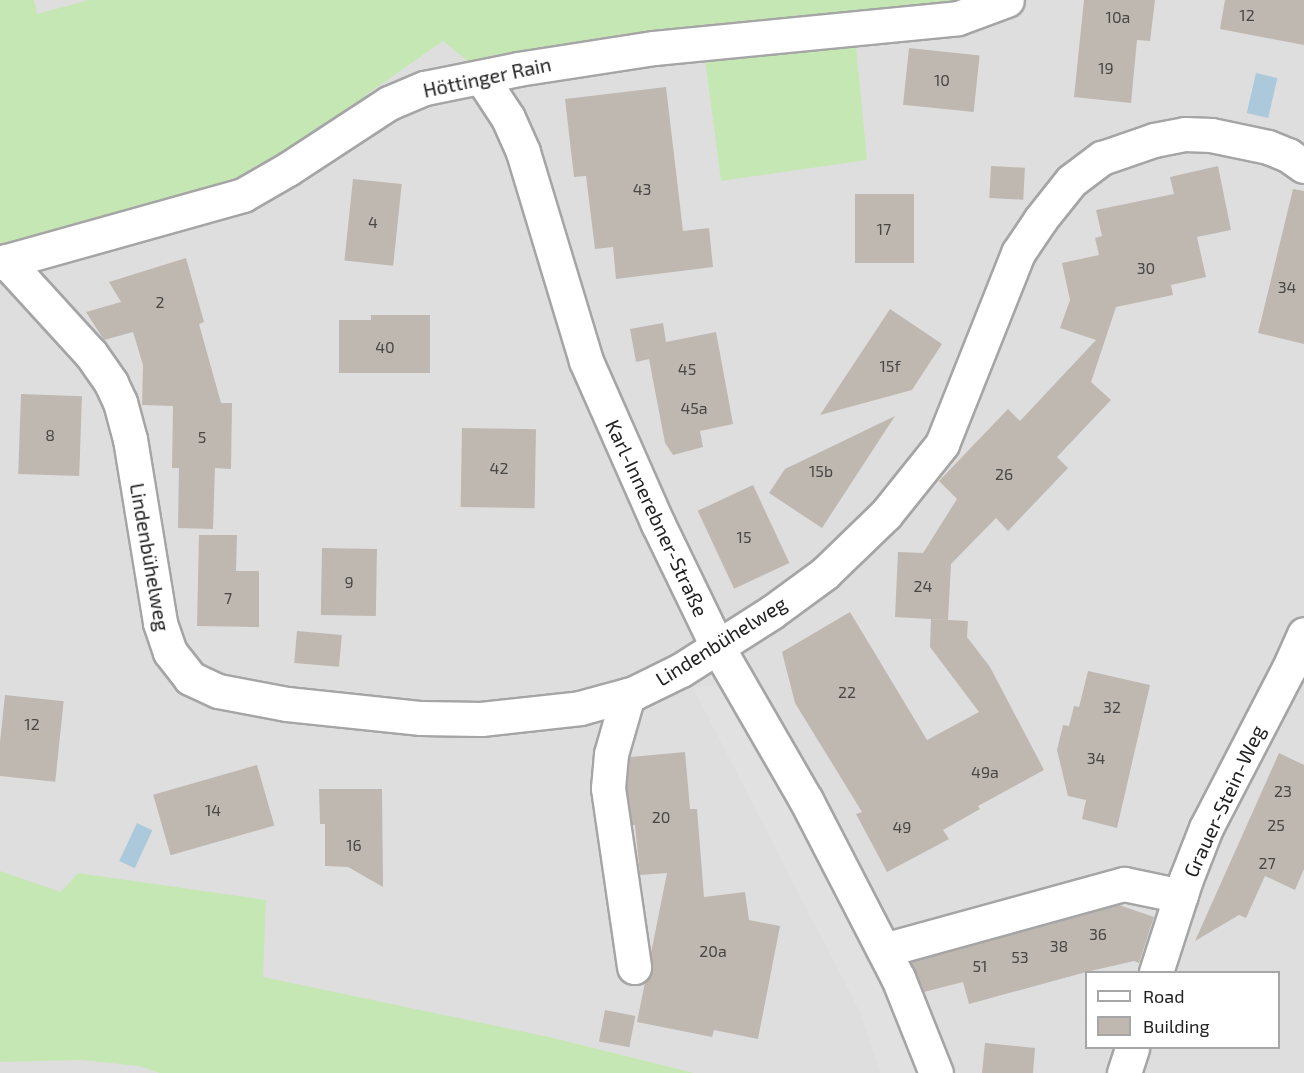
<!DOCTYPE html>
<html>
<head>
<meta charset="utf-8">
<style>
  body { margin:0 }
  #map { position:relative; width:1304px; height:1073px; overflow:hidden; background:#f1efe9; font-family:"Exo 2",sans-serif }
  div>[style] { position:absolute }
  .residential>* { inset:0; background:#dfdede }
  .grass>* { inset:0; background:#c5e7b3 }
  .parking>* { inset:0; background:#e1e1e1 }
  .water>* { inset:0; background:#acc9db; transform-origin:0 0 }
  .building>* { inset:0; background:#beb8b1; transform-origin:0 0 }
  .roads { filter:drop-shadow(2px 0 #a5a5a5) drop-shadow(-2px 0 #a5a5a5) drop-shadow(0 2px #a5a5a5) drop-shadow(0 -2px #a5a5a5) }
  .minor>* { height:33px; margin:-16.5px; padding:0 16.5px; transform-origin:16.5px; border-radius:16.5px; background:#fff }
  span { translate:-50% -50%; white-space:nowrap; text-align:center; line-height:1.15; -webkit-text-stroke:4.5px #fff; paint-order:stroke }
  .number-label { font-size:16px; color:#484745 }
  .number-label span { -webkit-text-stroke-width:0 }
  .street-label { font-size:20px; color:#212121 }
  .legend { position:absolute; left:1085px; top:971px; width:195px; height:78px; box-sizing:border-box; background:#fff; border:2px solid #a6a6a6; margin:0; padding:8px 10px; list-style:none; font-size:18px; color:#212121 }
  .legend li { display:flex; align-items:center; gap:12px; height:30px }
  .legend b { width:30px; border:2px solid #a6a6a6 }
</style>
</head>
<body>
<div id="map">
  <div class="residential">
    <i style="clip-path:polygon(evenodd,0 0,1304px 0,1304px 1073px,0 1073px,0 0,1086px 972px,1278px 972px,1278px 1048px,1086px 1048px,1086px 972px)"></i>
  </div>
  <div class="grass">
    <i style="clip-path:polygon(0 0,34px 0,37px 14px,89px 0,962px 0,853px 16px,867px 160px,721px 181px,702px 36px,469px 62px,443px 41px,370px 92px,349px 112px,255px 171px,180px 197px,0 246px)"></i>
    <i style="clip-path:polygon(0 871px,61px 892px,78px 873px,266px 900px,263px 977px,549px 1037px,694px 1073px,160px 1073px,139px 1066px,81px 1060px,0 1062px)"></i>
  </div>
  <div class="parking">
    <i style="clip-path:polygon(721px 685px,895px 1004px,916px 1073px,880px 1073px,859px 1010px,693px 688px)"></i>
  </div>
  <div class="water">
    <i style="left:1256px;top:73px;width:22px;height:41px;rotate:13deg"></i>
    <i style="left:137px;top:823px;width:17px;height:42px;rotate:25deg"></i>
  </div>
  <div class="building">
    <i style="clip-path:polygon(1084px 0,1155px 0,1150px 41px,1137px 40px,1131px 103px,1074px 97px)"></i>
    <i style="clip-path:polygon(1225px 0,1304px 0,1304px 45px,1220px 29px)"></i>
    <i style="left:909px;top:48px;width:71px;height:57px;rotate:6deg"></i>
    <i style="clip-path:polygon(666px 87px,683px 231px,709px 228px,713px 267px,616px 279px,613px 247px,595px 249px,586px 176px,574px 177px,565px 99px)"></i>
    <i style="left:991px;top:166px;width:34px;height:32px;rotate:3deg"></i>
    <i style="clip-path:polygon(1218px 166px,1231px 230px,1197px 237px,1206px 277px,1171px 285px,1173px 295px,1116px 307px,1091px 382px,1111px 400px,1057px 457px,1068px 468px,1008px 531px,996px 518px,951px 564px,948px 620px,895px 617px,898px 552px,923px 553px,957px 499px,939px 481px,1008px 409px,1020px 421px,1096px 340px,1060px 328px,1070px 300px,1062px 263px,1099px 255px,1095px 238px,1102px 236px,1096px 210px,1174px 194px,1170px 177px)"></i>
    <i style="left:353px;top:179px;width:49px;height:82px;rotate:6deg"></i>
    <i style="clip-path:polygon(1293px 189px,1304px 191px,1304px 344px,1258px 333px)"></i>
    <i style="left:855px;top:194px;width:59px;height:69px"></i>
    <i style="clip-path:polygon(186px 258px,204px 322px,199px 324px,221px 403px,232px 403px,231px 469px,215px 468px,213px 529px,178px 528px,179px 468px,172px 468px,173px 406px,142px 405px,143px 365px,133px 332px,104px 340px,86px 312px,121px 302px,109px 282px)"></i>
    <i style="clip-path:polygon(890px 309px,942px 344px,925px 370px,912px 390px,820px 415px)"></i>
    <i style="clip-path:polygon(371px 315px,430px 315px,430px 373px,339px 373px,339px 320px,371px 320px)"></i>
    <i style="clip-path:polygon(663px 323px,666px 342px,716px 332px,733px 424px,700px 431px,703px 447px,673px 455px,665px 443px,649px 359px,636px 362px,630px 329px)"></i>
    <i style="left:21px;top:394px;width:61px;height:80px;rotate:2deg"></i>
    <i style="clip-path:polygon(895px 416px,822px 528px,769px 493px,785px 469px)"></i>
    <i style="left:462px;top:428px;width:74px;height:79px;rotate:1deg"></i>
    <i style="left:753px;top:485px;width:86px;height:61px;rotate:65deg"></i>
    <i style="clip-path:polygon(199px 535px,237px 535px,236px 571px,259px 571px,259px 627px,197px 626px)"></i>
    <i style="left:322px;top:548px;width:55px;height:67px;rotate:1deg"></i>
    <i style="clip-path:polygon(850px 612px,927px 740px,979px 712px,930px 647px,931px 619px,968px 621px,967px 637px,990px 667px,1044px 770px,978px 806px,980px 809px,943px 830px,949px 839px,887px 872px,856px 814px,862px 812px,795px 703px,782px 652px)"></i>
    <i style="left:297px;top:631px;width:45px;height:32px;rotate:5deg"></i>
    <i style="clip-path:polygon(1088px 671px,1150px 685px,1117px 828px,1082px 819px,1086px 800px,1068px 796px,1057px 750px,1063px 725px,1069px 726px,1074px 706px,1079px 707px)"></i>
    <i style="left:5px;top:695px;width:59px;height:81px;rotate:6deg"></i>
    <i style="clip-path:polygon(685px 752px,690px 809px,697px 809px,704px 897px,745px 892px,749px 920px,780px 926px,758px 1039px,714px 1030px,712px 1037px,637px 1022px,645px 982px,652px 973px,651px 953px,667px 873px,640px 875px,635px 825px,632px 825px,627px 787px,630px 757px)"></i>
    <i style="clip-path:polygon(1279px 753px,1304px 765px,1304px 869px,1295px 890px,1265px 876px,1246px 918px,1239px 915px,1195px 941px)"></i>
    <i style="left:257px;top:765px;width:63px;height:108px;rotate:74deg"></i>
    <i style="clip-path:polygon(319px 789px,382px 789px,383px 887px,348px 867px,325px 866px,325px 824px,320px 824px)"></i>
    <i style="clip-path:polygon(1119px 905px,1154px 917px,1139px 963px,1134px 961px,1086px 972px,969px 1004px,963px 982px,924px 992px,911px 962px)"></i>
    <i style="left:605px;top:1010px;width:31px;height:32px;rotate:11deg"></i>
    <i style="clip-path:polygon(985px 1043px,1035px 1048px,1033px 1073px,982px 1073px)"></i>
  </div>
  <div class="roads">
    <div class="minor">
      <i style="left:481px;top:77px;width:49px;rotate:56.6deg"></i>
      <i style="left:508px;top:118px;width:37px;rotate:66deg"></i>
      <i style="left:523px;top:152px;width:218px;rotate:73.2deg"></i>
      <i style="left:586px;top:361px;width:178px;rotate:66.2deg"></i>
      <i style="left:658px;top:524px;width:136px;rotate:64.2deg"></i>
      <i style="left:717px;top:646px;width:178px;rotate:60deg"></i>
      <i style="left:806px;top:800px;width:200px;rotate:62.7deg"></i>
      <i style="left:898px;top:978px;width:102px;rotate:68.2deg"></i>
      <i style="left:6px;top:261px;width:126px;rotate:47.6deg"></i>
      <i style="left:91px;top:354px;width:35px;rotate:55deg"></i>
      <i style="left:111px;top:383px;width:21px;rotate:65deg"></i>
      <i style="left:120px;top:402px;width:38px;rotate:75deg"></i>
      <i style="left:130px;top:439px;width:186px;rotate:80.7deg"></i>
      <i style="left:160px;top:623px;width:31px;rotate:71deg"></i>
      <i style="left:170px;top:652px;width:33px;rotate:52deg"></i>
      <i style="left:190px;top:678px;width:31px;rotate:25deg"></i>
      <i style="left:218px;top:691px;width:70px;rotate:10.7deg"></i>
      <i style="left:287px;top:704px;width:135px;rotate:6deg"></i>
      <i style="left:421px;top:718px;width:60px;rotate:1deg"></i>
      <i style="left:481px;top:719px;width:100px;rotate:-6.3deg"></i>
      <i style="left:580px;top:708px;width:56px;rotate:-15.5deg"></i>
      <i style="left:634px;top:693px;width:52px;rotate:-26.1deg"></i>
      <i style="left:681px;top:670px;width:108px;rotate:-32.5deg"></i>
      <i style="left:772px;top:612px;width:66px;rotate:-36.3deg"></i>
      <i style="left:825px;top:573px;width:85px;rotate:-44deg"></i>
      <i style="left:886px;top:514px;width:90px;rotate:-51.3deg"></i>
      <i style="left:942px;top:444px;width:206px;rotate:-68.3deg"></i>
      <i style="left:1018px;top:253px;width:40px;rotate:-56deg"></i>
      <i style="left:1040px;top:220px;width:50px;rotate:-51.5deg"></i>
      <i style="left:1071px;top:181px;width:39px;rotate:-37deg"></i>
      <i style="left:1102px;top:158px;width:55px;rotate:-19.1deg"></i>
      <i style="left:1154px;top:140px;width:32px;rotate:-11deg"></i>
      <i style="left:1185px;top:134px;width:26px;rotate:2deg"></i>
      <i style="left:1211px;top:135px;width:58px;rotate:11.9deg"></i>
      <i style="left:1268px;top:147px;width:22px;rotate:22deg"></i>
      <i style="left:1288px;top:155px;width:19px;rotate:35deg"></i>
      <i style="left:0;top:263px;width:252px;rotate:-15.6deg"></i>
      <i style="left:243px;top:195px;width:52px;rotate:-30deg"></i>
      <i style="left:288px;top:169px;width:121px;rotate:-33.2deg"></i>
      <i style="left:389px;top:103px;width:39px;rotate:-23deg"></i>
      <i style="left:425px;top:88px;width:95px;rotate:-11.5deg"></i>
      <i style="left:518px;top:69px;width:138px;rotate:-8.8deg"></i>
      <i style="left:654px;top:48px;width:305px;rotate:-5.6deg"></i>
      <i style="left:958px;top:18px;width:52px;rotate:-20.2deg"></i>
      <i style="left:628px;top:695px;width:61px;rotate:106.1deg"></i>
      <i style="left:611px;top:754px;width:34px;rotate:95deg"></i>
      <i style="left:608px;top:788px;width:181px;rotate:81.7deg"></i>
      <i style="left:884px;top:950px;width:249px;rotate:-15.4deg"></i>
      <i style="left:1124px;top:884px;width:58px;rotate:11.9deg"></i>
      <i style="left:1156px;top:972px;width:98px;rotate:-72.1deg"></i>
      <i style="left:1186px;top:879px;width:55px;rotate:-68.6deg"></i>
      <i style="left:1206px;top:828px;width:180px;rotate:-62.6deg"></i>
      <i style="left:1289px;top:668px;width:37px;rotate:-66deg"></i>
      <i style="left:1124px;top:1073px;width:26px;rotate:-72deg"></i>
    </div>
  </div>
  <div class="number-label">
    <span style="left:1247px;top:15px">12</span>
    <span style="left:1118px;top:17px">10a</span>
    <span style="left:1106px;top:68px">19</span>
    <span style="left:942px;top:80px">10</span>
    <span style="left:642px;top:189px">43</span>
    <span style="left:373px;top:222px">4</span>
    <span style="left:884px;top:229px">17</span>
    <span style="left:1146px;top:268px">30</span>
    <span style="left:1287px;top:287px">34</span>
    <span style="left:160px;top:302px">2</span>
    <span style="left:385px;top:347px">40</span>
    <span style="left:890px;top:366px">15f</span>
    <span style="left:687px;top:369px">45</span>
    <span style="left:694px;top:408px">45a</span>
    <span style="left:50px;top:435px">8</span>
    <span style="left:202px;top:437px">5</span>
    <span style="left:499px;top:468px">42</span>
    <span style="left:821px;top:471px">15b</span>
    <span style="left:1004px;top:474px">26</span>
    <span style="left:744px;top:537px">15</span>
    <span style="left:349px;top:582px">9</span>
    <span style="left:923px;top:586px">24</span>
    <span style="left:228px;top:598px">7</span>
    <span style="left:847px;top:692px">22</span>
    <span style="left:1112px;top:707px">32</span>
    <span style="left:32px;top:724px">12</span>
    <span style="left:1096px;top:758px">34</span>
    <span style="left:985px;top:772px">49a</span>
    <span style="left:1283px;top:791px">23</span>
    <span style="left:213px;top:810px">14</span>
    <span style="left:661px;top:817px">20</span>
    <span style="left:1276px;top:825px">25</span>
    <span style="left:902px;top:827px">49</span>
    <span style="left:354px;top:845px">16</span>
    <span style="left:1267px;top:863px">27</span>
    <span style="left:1098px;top:934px">36</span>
    <span style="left:1059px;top:946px">38</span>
    <span style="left:713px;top:951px">20a</span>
    <span style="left:1020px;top:957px">53</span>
    <span style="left:980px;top:966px">51</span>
  </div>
  <div class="street-label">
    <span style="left:487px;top:77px;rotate:-12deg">Höttinger Rain</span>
    <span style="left:657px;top:518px;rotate:65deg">Karl-Innerebner-Straße</span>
    <span style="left:150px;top:557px;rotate:80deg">Lindenbühelweg</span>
    <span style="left:721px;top:641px;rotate:-32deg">Lindenbühelweg</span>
    <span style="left:1224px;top:801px;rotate:-65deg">Grauer-Stein-Weg</span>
  </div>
  <ul class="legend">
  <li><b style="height:8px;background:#fff"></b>Road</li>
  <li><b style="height:16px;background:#beb8b1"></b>Building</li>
  </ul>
</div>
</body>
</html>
